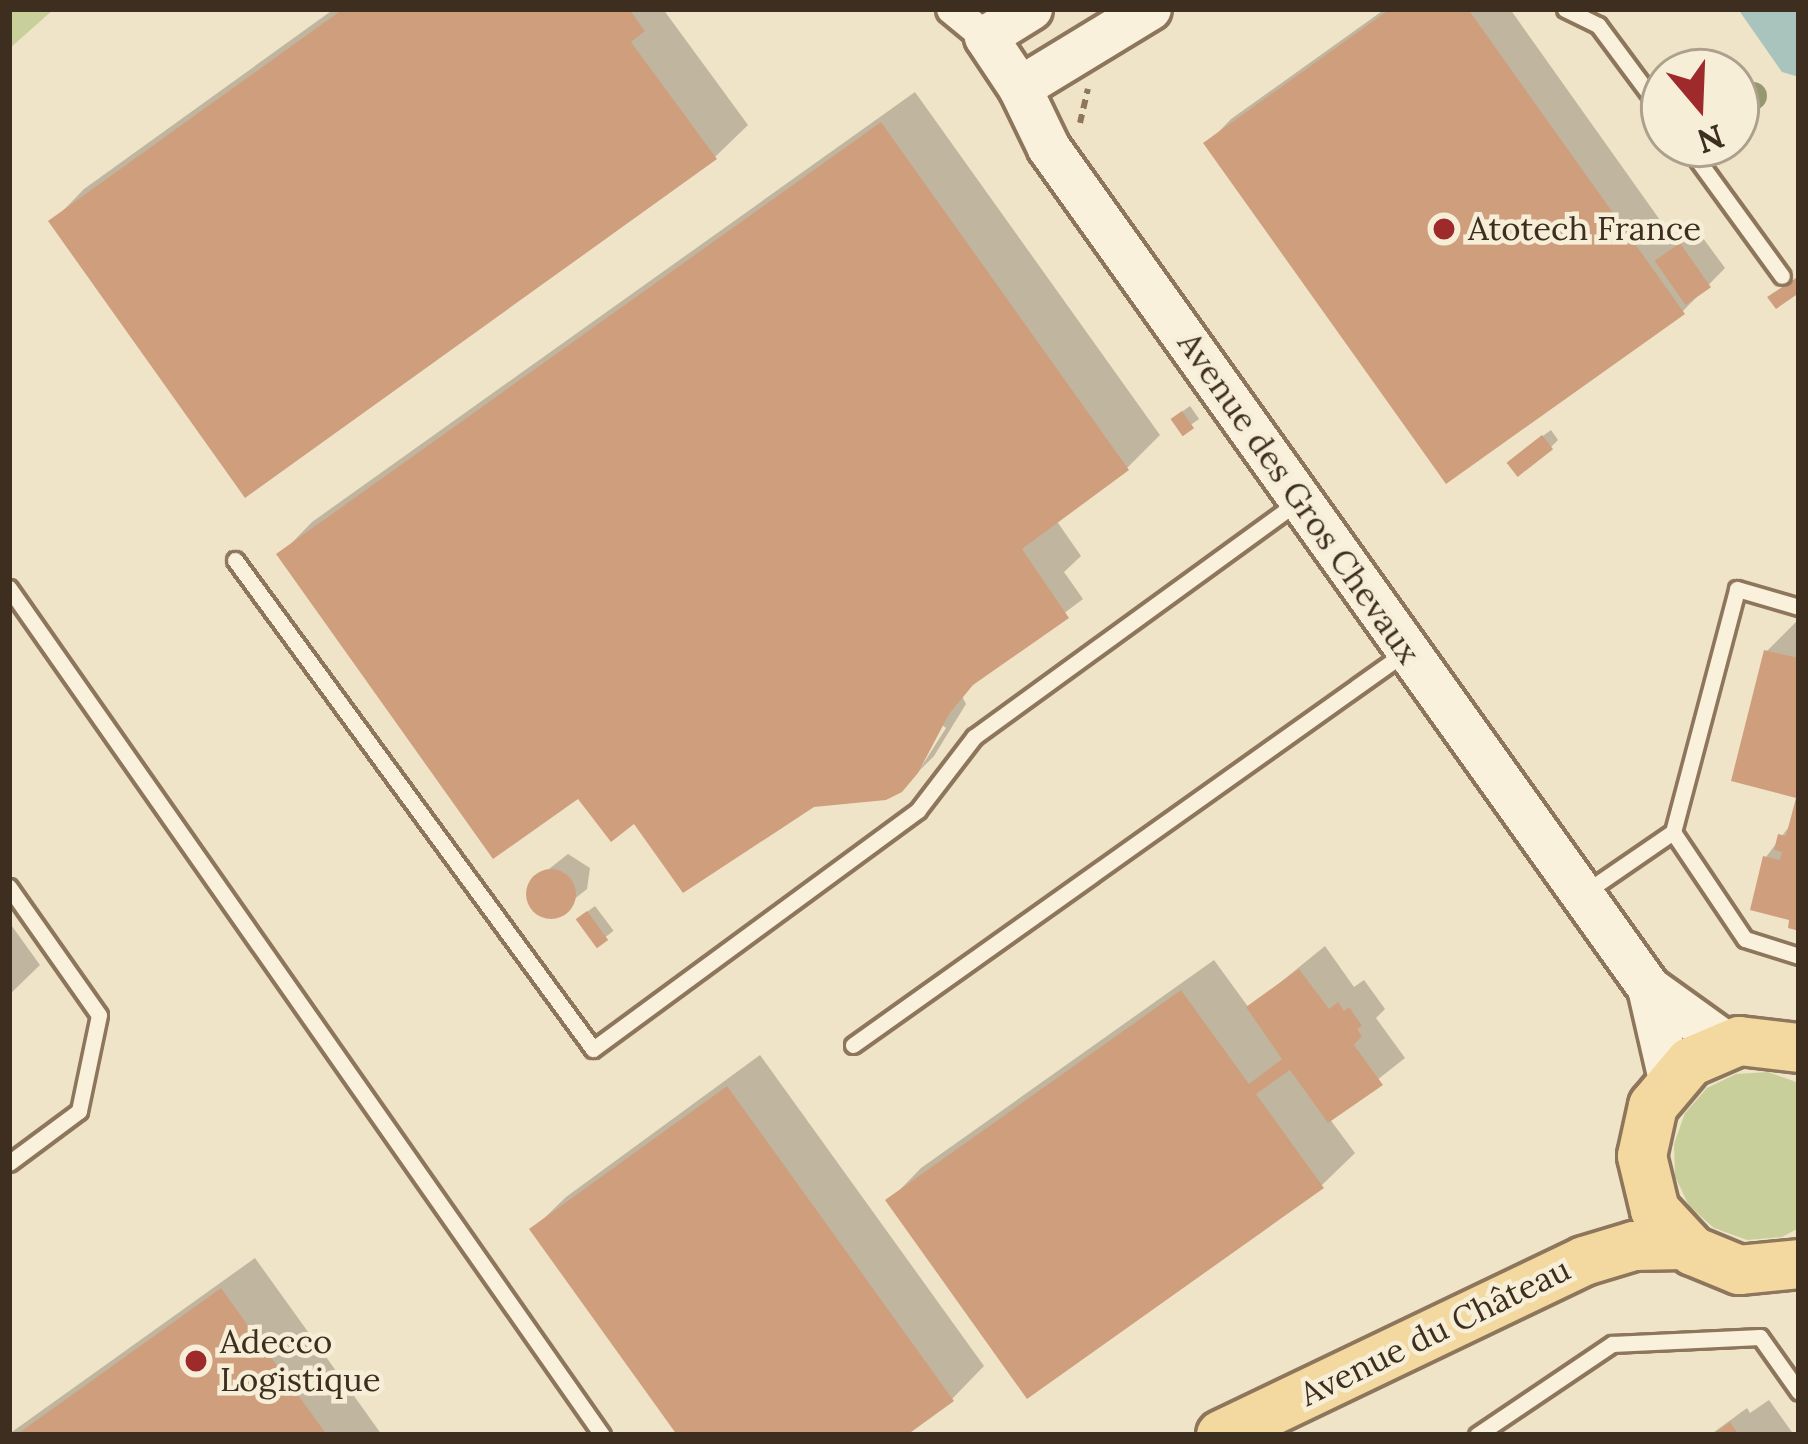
<!DOCTYPE html>
<html>
<head>
<meta charset="utf-8">
<style>
  body { margin:0 }
  #map { position:relative; width:1808px; height:1444px; overflow:hidden; background:#f0e4c8; font-family:Lora,serif }
  div>[style] { position:absolute }
  .green>* { inset:0; background:#c9cf9b }
  .water>* { inset:0; background:#a9c4bc }
  .shadow>* { inset:0; background:#0003; transform-origin:0 0 }
  .building>* { inset:0; background:#cf9f7d; transform-origin:0 0 }
  .round { border-radius:50% }
  .path>* { height:6px; margin-top:-3px; transform-origin:0; background:repeating-linear-gradient(90deg,#8d765c 0 9px,transparent 0 15px) }
  .roads { filter:drop-shadow(3px 0 #8d765c) drop-shadow(-3px 0 #8d765c) drop-shadow(0 3px #8d765c) drop-shadow(0 -3px #8d765c) }
  .lane>* { height:15px; margin:-7.5px; padding:0 7.5px; transform-origin:7.5px; border-radius:7.5px; background:#faf1dc }
  .street>* { height:30px; margin:-15px; padding:0 15px; transform-origin:15px; border-radius:15px; background:#faf1dc }
  .secondary>* { height:42px; margin:-21px; padding:0 21px; transform-origin:21px; border-radius:21px; background:#faf1dc }
  .primary>* { height:48px; margin:-24px; padding:0 24px; transform-origin:24px; border-radius:24px; background:#f3d9a0 }
  .trees>* { width:28px; height:28px; margin:-14px; border-radius:50%; background:#96986f }
  .dots>* { width:33px; height:33px; translate:-50% -50%; box-sizing:border-box; border:6px solid #f7eed8; border-radius:50% }
  span { translate:-50% -50%; white-space:nowrap; text-align:center; line-height:1.15; -webkit-text-stroke:9px #f7eed8; paint-order:stroke }
  .poi-label { font-size:33px; color:#3d2e20 }
  .left { translate:0 -50%; text-align:left }
  .street-label { font-size:33px; color:#3d2e20 }
  .frame { position:absolute; inset:0; border:12px solid #3d2e20; pointer-events:none }
  .north { position:absolute; left:1640px; top:48px; width:120px; height:120px; box-sizing:border-box; background:#f7eed8; border:3px solid #ada18e; border-radius:50%; rotate:161deg; font-size:33px; font-weight:700; line-height:48px; text-align:center; color:#3d2e20 }
  .north::after { content:''; display:block; margin:auto; width:42px; height:54px; background:#9e2a2b; clip-path:polygon(50% 0,100% 100%,50% 72%,0 100%) }
</style>
</head>
<body>
<div id="map">
  <div class="green">
    <i style="clip-path:polygon(9px 9px,54px 9px,9px 49px)"></i>
    <i style="clip-path:polygon(1768px 1072px,1799px 1083px,1799px 1228px,1782px 1237px,1747px 1240px,1714px 1228px,1689px 1206px,1675px 1176px,1674px 1144px,1685px 1113px,1707px 1088px,1736px 1074px)"></i>
  </div>
  <div class="water">
    <i style="clip-path:polygon(1738px 9px,1799px 9px,1799px 77px,1782px 72px)"></i>
  </div>
  <div class="shadow">
    <i style="clip-path:polygon(334px 9px,663px 9px,748px 125px,715px 157px,52px 222px,84px 189px)"></i>
    <i style="clip-path:polygon(1385px 9px,1510px 9px,1677px 244px,1697px 230px,1725px 268px,1683px 311px,1447px 480px,1207px 144px,1231px 119px)"></i>
    <i style="clip-path:polygon(evenodd,915px 92px,1160px 435px,1127px 468px,1056px 520px,1081px 556px,1064px 572px,1083px 599px,969px 685px,962px 696px,966px 704px,934px 756px,900px 790px,635px 820px,579px 795px,280px 555px,312px 522px,915px 92px,941px 724px,946px 728px,920px 769px,941px 724px)"></i>
    <i style="left:1190px;top:406px;width:16px;height:10px;rotate:55deg"></i>
    <i style="clip-path:polygon(1551px 430px,1558px 440px,1551px 447px,1517px 455px)"></i>
    <i style="clip-path:polygon(1799px 619px,1799px 795px,1767px 651px)"></i>
    <i style="clip-path:polygon(1799px 798px,1799px 928px,1766px 857px,1788px 828px)"></i>
    <i style="clip-path:polygon(568px 854px,590px 868px,587px 889px,553px 916px,540px 913px,531px 899px,535px 880px)"></i>
    <i style="left:595px;top:906px;width:31px;height:11px;rotate:53deg"></i>
    <i style="clip-path:polygon(9px 922px,40px 965px,9px 995px)"></i>
    <i style="clip-path:polygon(1325px 946px,1354px 987px,1364px 980px,1385px 1009px,1376px 1018px,1405px 1058px,1329px 1118px,1355px 1153px,1322px 1185px,1028px 1395px,889px 1201px,921px 1168px,1214px 960px,1249px 1008px)"></i>
    <i style="clip-path:polygon(760px 1055px,984px 1366px,952px 1399px,902px 1435px,681px 1435px,533px 1229px,566px 1197px)"></i>
    <i style="clip-path:polygon(255px 1258px,382px 1435px,9px 1435px,9px 1434px)"></i>
    <i style="clip-path:polygon(1769px 1400px,1794px 1435px,1710px 1435px,1747px 1408px,1750px 1413px)"></i>
  </div>
  <div class="building">
    <i style="clip-path:polygon(343px 9px,629px 9px,645px 31px,631px 42px,717px 159px,245px 498px,48px 221px)"></i>
    <i style="clip-path:polygon(1390px 9px,1468px 9px,1685px 314px,1446px 484px,1203px 143px)"></i>
    <i style="clip-path:polygon(881px 122px,1129px 470px,1022px 549px,1069px 618px,973px 685px,949px 714px,918px 773px,902px 792px,886px 800px,814px 807px,683px 893px,634px 824px,611px 842px,578px 799px,493px 859px,276px 554px)"></i>
    <i style="left:1680px;top:243px;width:54px;height:31px;rotate:55deg"></i>
    <i style="clip-path:polygon(1799px 276px,1799px 293px,1776px 309px,1767px 297px)"></i>
    <i style="left:1182px;top:411px;width:21px;height:14px;rotate:55deg"></i>
    <i style="left:1542px;top:435px;width:18px;height:45px;rotate:52deg"></i>
    <i style="clip-path:polygon(1764px 650px,1799px 658px,1799px 931px,1788px 928px,1789px 920px,1750px 910px,1763px 856px,1780px 860px,1782px 852px,1774px 850px,1778px 834px,1786px 836px,1796px 798px,1731px 781px)"></i>
    <i class="round" style="left:526px;top:869px;width:50px;height:50px"></i>
    <i style="left:587px;top:911px;width:36px;height:14px;rotate:54deg"></i>
    <i style="clip-path:polygon(1299px 969px,1329px 1009px,1338px 1002px,1344px 1011px,1349px 1007px,1362px 1026px,1357px 1029px,1362px 1036px,1354px 1045px,1383px 1085px,1328px 1123px,1290px 1070px,1256px 1094px,1324px 1188px,1027px 1399px,885px 1200px,1181px 990px,1249px 1084px,1282px 1059px,1246px 1007px)"></i>
    <i style="clip-path:polygon(727px 1086px,954px 1401px,907px 1435px,677px 1435px,529px 1229px)"></i>
    <i style="clip-path:polygon(221px 1288px,327px 1435px,16px 1435px)"></i>
    <i style="clip-path:polygon(1730px 1422px,1739px 1435px,1712px 1435px)"></i>
  </div>
  <div class="path">
    <i style="left:1080px;top:123px;width:35px;rotate:-77deg"></i>
  </div>
  <div class="roads">
    <div class="lane">
      <i style="left:1565px;top:9px;width:37px;rotate:26deg"></i>
      <i style="left:1598px;top:25px;width:111px;rotate:53.4deg"></i>
      <i style="left:1686px;top:144px;width:163px;rotate:54deg"></i>
      <i style="left:235px;top:560px;width:606px;rotate:53.79deg"></i>
      <i style="left:593px;top:1049px;width:403px;rotate:-36.3deg"></i>
      <i style="left:918px;top:810px;width:92px;rotate:-52.5deg"></i>
      <i style="left:974px;top:737px;width:402px;rotate:-36deg"></i>
      <i style="left:9px;top:588px;width:1034px;rotate:55deg"></i>
      <i style="left:1673px;top:832px;width:251px;rotate:-75.2deg"></i>
      <i style="left:1737px;top:589px;width:65px;rotate:16.2deg"></i>
      <i style="left:9px;top:887px;width:156px;rotate:54.9deg"></i>
      <i style="left:99px;top:1015px;width:98px;rotate:101.8deg"></i>
      <i style="left:79px;top:1111px;width:87px;rotate:143.4deg"></i>
      <i style="left:1587px;top:891px;width:104px;rotate:-34.5deg"></i>
      <i style="left:1673px;top:832px;width:129px;rotate:56.1deg"></i>
      <i style="left:1745px;top:939px;width:57px;rotate:17.5deg"></i>
      <i style="left:853px;top:1045px;width:675px;rotate:-35.41deg"></i>
      <i style="left:1477px;top:1435px;width:163px;rotate:-34deg"></i>
      <i style="left:1612px;top:1344px;width:148px;rotate:-2.7deg"></i>
      <i style="left:1760px;top:1337px;width:67px;rotate:54.7deg"></i>
    </div>
    <div class="street">
      <i style="left:952px;top:9px;width:44px;rotate:39.5deg"></i>
    </div>
    <div class="secondary">
      <i style="left:1031px;top:9px;width:53px;rotate:148.1deg"></i>
      <i style="left:986px;top:37px;width:61px;rotate:56.3deg"></i>
      <i style="left:1020px;top:88px;width:67px;rotate:64.2deg"></i>
      <i style="left:1049px;top:148px;width:1032px;rotate:54.46deg"></i>
      <i style="left:1649px;top:988px;width:96px;rotate:35.7deg"></i>
      <i style="left:1020px;top:88px;width:152px;rotate:-31.3deg"></i>
      <i style="left:1649px;top:988px;width:94px;rotate:77.1deg"></i>
    </div>
    <div class="primary">
      <i style="left:1799px;top:1048px;width:60px;rotate:-173.3deg"></i>
      <i style="left:1739px;top:1041px;width:53px;rotate:156.8deg"></i>
      <i style="left:1690px;top:1062px;width:57px;rotate:130.1deg"></i>
      <i style="left:1653px;top:1106px;width:51px;rotate:102.4deg"></i>
      <i style="left:1642px;top:1156px;width:56px;rotate:76.5deg"></i>
      <i style="left:1655px;top:1210px;width:56px;rotate:47.2deg"></i>
      <i style="left:1693px;top:1251px;width:50px;rotate:22.4deg"></i>
      <i style="left:1739px;top:1270px;width:60px;rotate:-5.7deg"></i>
      <i style="left:1221px;top:1435px;width:403px;rotate:-25.6deg"></i>
      <i style="left:1584px;top:1261px;width:52px;rotate:-16.7deg"></i>
      <i style="left:1634px;top:1246px;width:50px;rotate:-1.1deg"></i>
    </div>
  </div>
  <div class="trees">
    <i style="left:1753px;top:96px"></i>
  </div>
  <div class="dots">
    <i style="left:1444px;top:229px;background:#9e2a2b"></i>
    <i style="left:196px;top:1361px;background:#9e2a2b"></i>
  </div>
  <div class="poi-label">
    <span class="left" style="left:1468px;top:229px">Atotech France</span>
    <span class="left" style="left:220px;top:1361px">Adecco<br>Logistique</span>
  </div>
  <div class="street-label">
    <span style="left:1299px;top:498px;rotate:55deg">Avenue des Gros Chevaux</span>
    <span style="left:1435px;top:1332px;rotate:-26deg">Avenue du Château</span>
  </div>
  <div class="frame"></div>
  <div class="north">N</div>
</div>
</body>
</html>
